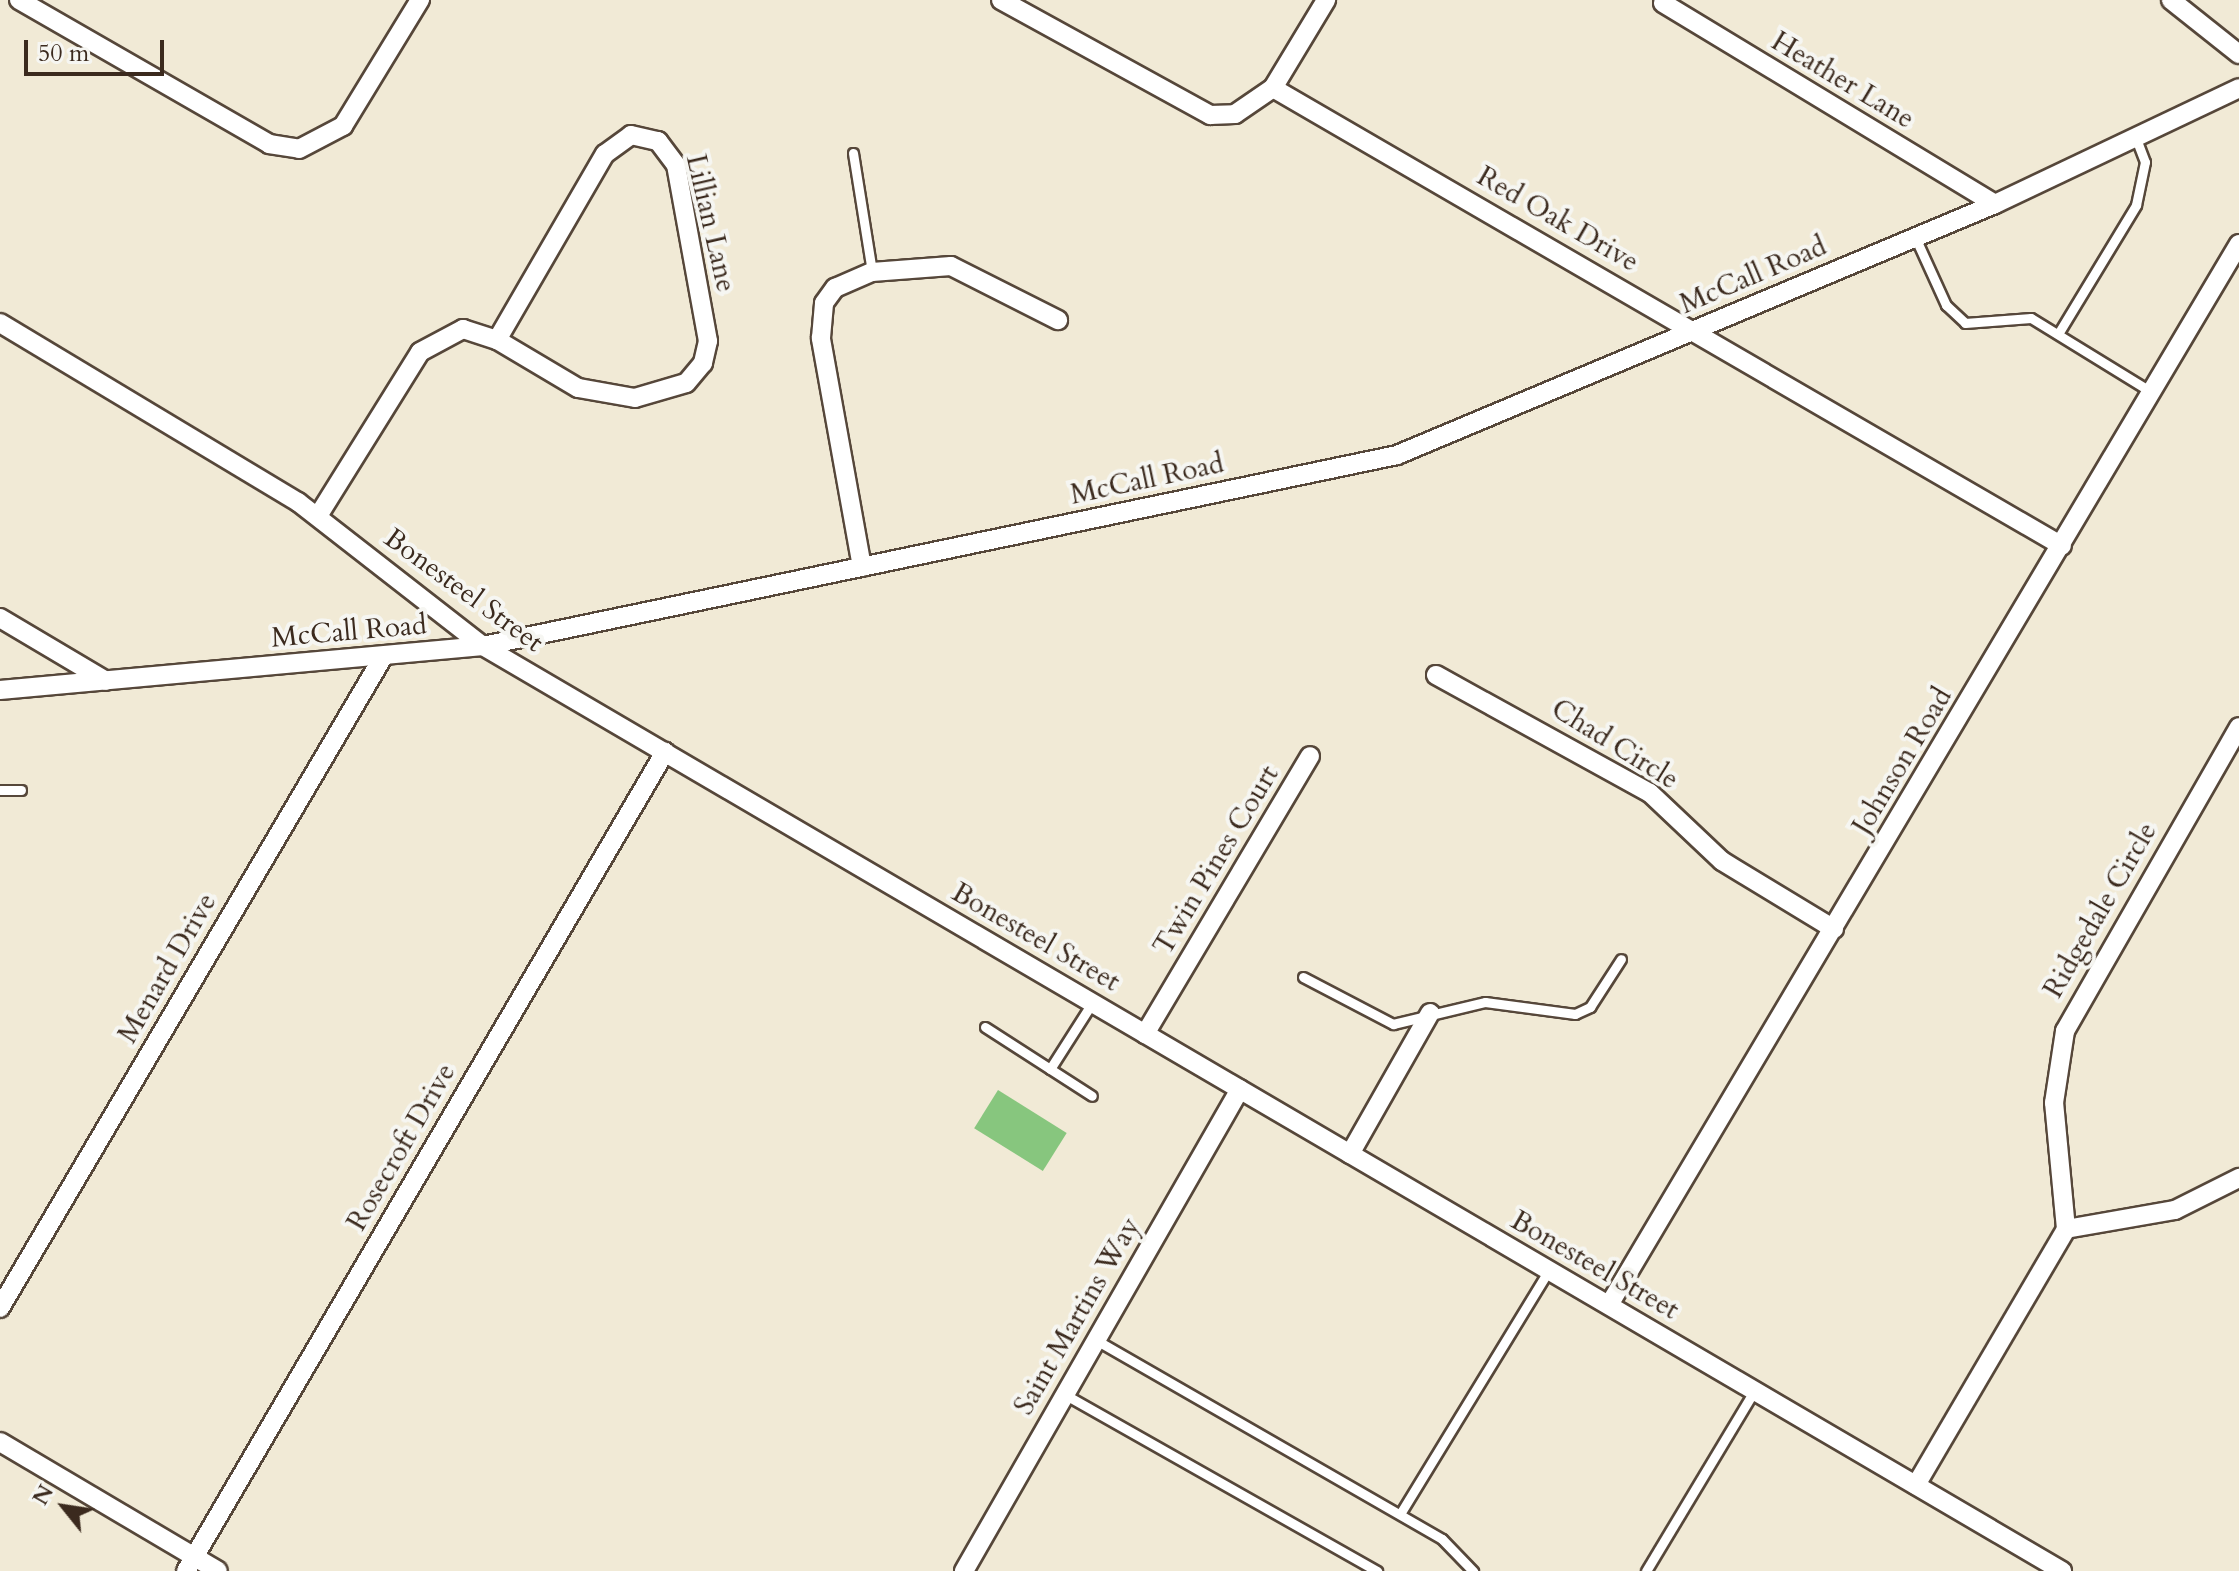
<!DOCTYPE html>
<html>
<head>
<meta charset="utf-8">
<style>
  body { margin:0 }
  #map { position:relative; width:2239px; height:1571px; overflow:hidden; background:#f1ead6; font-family:Cardo,serif }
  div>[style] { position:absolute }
  .green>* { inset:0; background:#87c67e; transform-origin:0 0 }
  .roads { filter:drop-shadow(2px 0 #56473a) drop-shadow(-2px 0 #56473a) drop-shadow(0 2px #56473a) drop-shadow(0 -2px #56473a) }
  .service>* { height:9px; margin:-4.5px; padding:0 4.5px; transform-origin:4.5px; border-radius:4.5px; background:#fff }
  .minor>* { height:18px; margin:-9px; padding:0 9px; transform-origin:9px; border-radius:9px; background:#fff }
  span { translate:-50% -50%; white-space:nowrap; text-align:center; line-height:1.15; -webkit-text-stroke:8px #f6f6f2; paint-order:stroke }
  .street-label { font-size:28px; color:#3b2a1e }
  .north { position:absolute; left:24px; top:1467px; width:80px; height:80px; -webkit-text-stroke:6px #f6f6f2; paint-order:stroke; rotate:300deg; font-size:22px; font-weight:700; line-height:32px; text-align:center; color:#3b2a1e }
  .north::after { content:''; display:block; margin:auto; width:28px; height:36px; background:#3b2a1e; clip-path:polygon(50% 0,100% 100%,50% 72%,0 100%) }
  .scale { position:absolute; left:24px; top:40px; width:140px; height:36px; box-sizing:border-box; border:4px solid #3b2a1e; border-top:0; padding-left:10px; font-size:24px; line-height:28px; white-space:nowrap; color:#3b2a1e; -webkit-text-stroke:6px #f6f6f2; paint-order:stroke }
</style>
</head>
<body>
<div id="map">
  <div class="green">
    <i style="left:998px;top:1090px;width:81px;height:45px;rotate:32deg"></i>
  </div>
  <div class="roads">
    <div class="service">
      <i style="left:853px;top:153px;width:121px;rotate:80.9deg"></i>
      <i style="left:1915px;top:237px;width:75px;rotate:65.5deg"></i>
      <i style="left:1946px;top:305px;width:26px;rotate:43deg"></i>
      <i style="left:1965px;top:323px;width:66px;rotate:-4.3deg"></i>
      <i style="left:2031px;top:318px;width:143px;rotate:31.6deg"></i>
      <i style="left:2058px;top:334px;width:151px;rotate:-58.8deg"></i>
      <i style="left:2136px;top:205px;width:44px;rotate:-78.2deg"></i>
      <i style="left:2145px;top:162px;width:22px;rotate:-111deg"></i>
      <i style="left:0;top:790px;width:21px"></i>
      <i style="left:1303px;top:977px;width:102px;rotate:27.6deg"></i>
      <i style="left:1393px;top:1024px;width:95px;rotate:-13.4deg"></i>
      <i style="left:1485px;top:1002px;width:91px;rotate:7.6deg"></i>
      <i style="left:1575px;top:1014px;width:17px;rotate:-25deg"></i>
      <i style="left:1590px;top:1007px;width:57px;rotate:-57.1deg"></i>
      <i style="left:985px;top:1027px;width:127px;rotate:32.8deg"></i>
      <i style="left:1050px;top:1069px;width:78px;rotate:-57.5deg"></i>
      <i style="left:1096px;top:1340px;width:399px;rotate:29.9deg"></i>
      <i style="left:1442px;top:1539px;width:45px;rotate:45.9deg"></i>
      <i style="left:1064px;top:1394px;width:360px;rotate:29.5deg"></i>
      <i style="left:1400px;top:1514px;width:286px;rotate:-58.6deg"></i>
      <i style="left:1646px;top:1571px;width:210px;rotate:-59deg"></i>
    </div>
    <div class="minor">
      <i style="left:19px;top:0;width:289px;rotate:29.9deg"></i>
      <i style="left:269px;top:144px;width:30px;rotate:9deg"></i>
      <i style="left:299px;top:149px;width:50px;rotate:-27.6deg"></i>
      <i style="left:343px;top:126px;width:148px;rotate:-58.6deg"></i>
      <i style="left:1001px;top:0;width:239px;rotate:28.8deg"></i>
      <i style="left:1210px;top:115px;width:25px;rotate:-2deg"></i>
      <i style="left:1235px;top:114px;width:46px;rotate:-34.4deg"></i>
      <i style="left:1273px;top:88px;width:103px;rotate:-58.9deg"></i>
      <i style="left:2171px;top:0;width:87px;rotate:38.5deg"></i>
      <i style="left:1663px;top:3px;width:388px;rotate:31.2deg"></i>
      <i style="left:1273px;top:88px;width:912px;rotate:30.13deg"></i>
      <i style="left:631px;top:135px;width:28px;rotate:13deg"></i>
      <i style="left:658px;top:141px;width:30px;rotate:53deg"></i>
      <i style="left:676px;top:165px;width:179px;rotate:79.7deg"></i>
      <i style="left:708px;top:341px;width:23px;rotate:103deg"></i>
      <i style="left:703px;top:363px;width:26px;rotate:130deg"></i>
      <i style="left:686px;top:383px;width:53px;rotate:163.6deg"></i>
      <i style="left:635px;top:398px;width:58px;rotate:-170deg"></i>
      <i style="left:578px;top:388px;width:94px;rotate:-149.3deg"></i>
      <i style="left:497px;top:340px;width:215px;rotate:-59.9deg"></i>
      <i style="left:605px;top:154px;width:32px;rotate:-36deg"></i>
      <i style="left:0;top:323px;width:348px;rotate:31deg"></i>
      <i style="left:298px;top:502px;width:234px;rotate:37.9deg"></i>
      <i style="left:483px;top:646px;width:1830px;rotate:30.36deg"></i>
      <i style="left:318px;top:516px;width:193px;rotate:-58.1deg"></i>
      <i style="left:420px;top:352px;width:49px;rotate:-28.1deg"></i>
      <i style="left:463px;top:329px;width:36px;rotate:18deg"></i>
      <i style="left:862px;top:567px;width:233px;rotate:-100.2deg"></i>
      <i style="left:821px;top:338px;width:35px;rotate:-85deg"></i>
      <i style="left:824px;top:303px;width:19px;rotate:-54deg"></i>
      <i style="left:835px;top:288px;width:40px;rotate:-23.4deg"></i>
      <i style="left:872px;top:272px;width:79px;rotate:-4.3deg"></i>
      <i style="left:951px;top:266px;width:120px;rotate:26.8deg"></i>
      <i style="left:0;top:618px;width:123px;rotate:30.7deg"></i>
      <i style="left:1436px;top:675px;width:244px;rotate:28.9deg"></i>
      <i style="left:1650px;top:793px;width:99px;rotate:43.4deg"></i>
      <i style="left:1722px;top:861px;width:131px;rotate:31.3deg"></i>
      <i style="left:0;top:690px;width:485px;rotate:-5.2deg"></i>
      <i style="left:483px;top:646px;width:934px;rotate:-11.8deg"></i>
      <i style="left:1397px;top:455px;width:649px;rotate:-22.77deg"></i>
      <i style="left:1995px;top:204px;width:270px;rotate:-25.4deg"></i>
      <i style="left:1145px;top:1034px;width:323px;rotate:-59.3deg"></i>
      <i style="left:1350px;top:1154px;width:162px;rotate:-60.4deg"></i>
      <i style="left:2066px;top:1229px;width:127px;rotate:-95.4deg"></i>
      <i style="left:2054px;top:1103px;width:73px;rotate:-81.3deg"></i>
      <i style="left:2065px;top:1031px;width:350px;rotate:-60.2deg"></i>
      <i style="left:1609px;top:1305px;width:1234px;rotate:-59.3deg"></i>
      <i style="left:0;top:1308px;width:755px;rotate:-59.53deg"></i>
      <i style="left:0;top:1442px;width:253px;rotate:30.6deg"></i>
      <i style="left:1916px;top:1485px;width:297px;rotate:-59.6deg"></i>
      <i style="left:2066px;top:1229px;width:111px;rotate:-9.9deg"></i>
      <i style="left:2175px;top:1210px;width:72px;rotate:-26.6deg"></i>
      <i style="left:186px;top:1571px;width:949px;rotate:-59.68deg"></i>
      <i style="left:964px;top:1571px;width:555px;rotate:-60.2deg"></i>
    </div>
  </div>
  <div class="street-label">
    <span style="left:1843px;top:80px;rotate:31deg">Heather Lane</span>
    <span style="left:1558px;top:219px;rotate:30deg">Red Oak Drive</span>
    <span style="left:711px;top:223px;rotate:77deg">Lillian Lane</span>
    <span style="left:1753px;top:275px;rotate:-23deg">McCall Road</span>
    <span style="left:1147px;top:479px;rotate:-12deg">McCall Road</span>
    <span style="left:464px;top:590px;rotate:36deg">Bonesteel Street</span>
    <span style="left:349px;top:631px;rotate:-5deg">McCall Road</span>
    <span style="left:1615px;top:744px;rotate:32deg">Chad Circle</span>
    <span style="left:1902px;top:761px;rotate:-59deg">Johnson Road</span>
    <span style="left:1216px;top:860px;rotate:-59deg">Twin Pines Court</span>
    <span style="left:2100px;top:910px;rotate:-60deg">Ridgedale Circle</span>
    <span style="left:1036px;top:937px;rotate:30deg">Bonesteel Street</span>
    <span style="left:167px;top:968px;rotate:-60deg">Menard Drive</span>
    <span style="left:401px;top:1147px;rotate:-60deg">Rosecroft Drive</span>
    <span style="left:1595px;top:1265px;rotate:30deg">Bonesteel Street</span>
    <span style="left:1077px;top:1316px;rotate:-60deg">Saint Martins Way</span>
  </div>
  <div class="north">N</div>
  <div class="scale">50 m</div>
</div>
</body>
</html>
